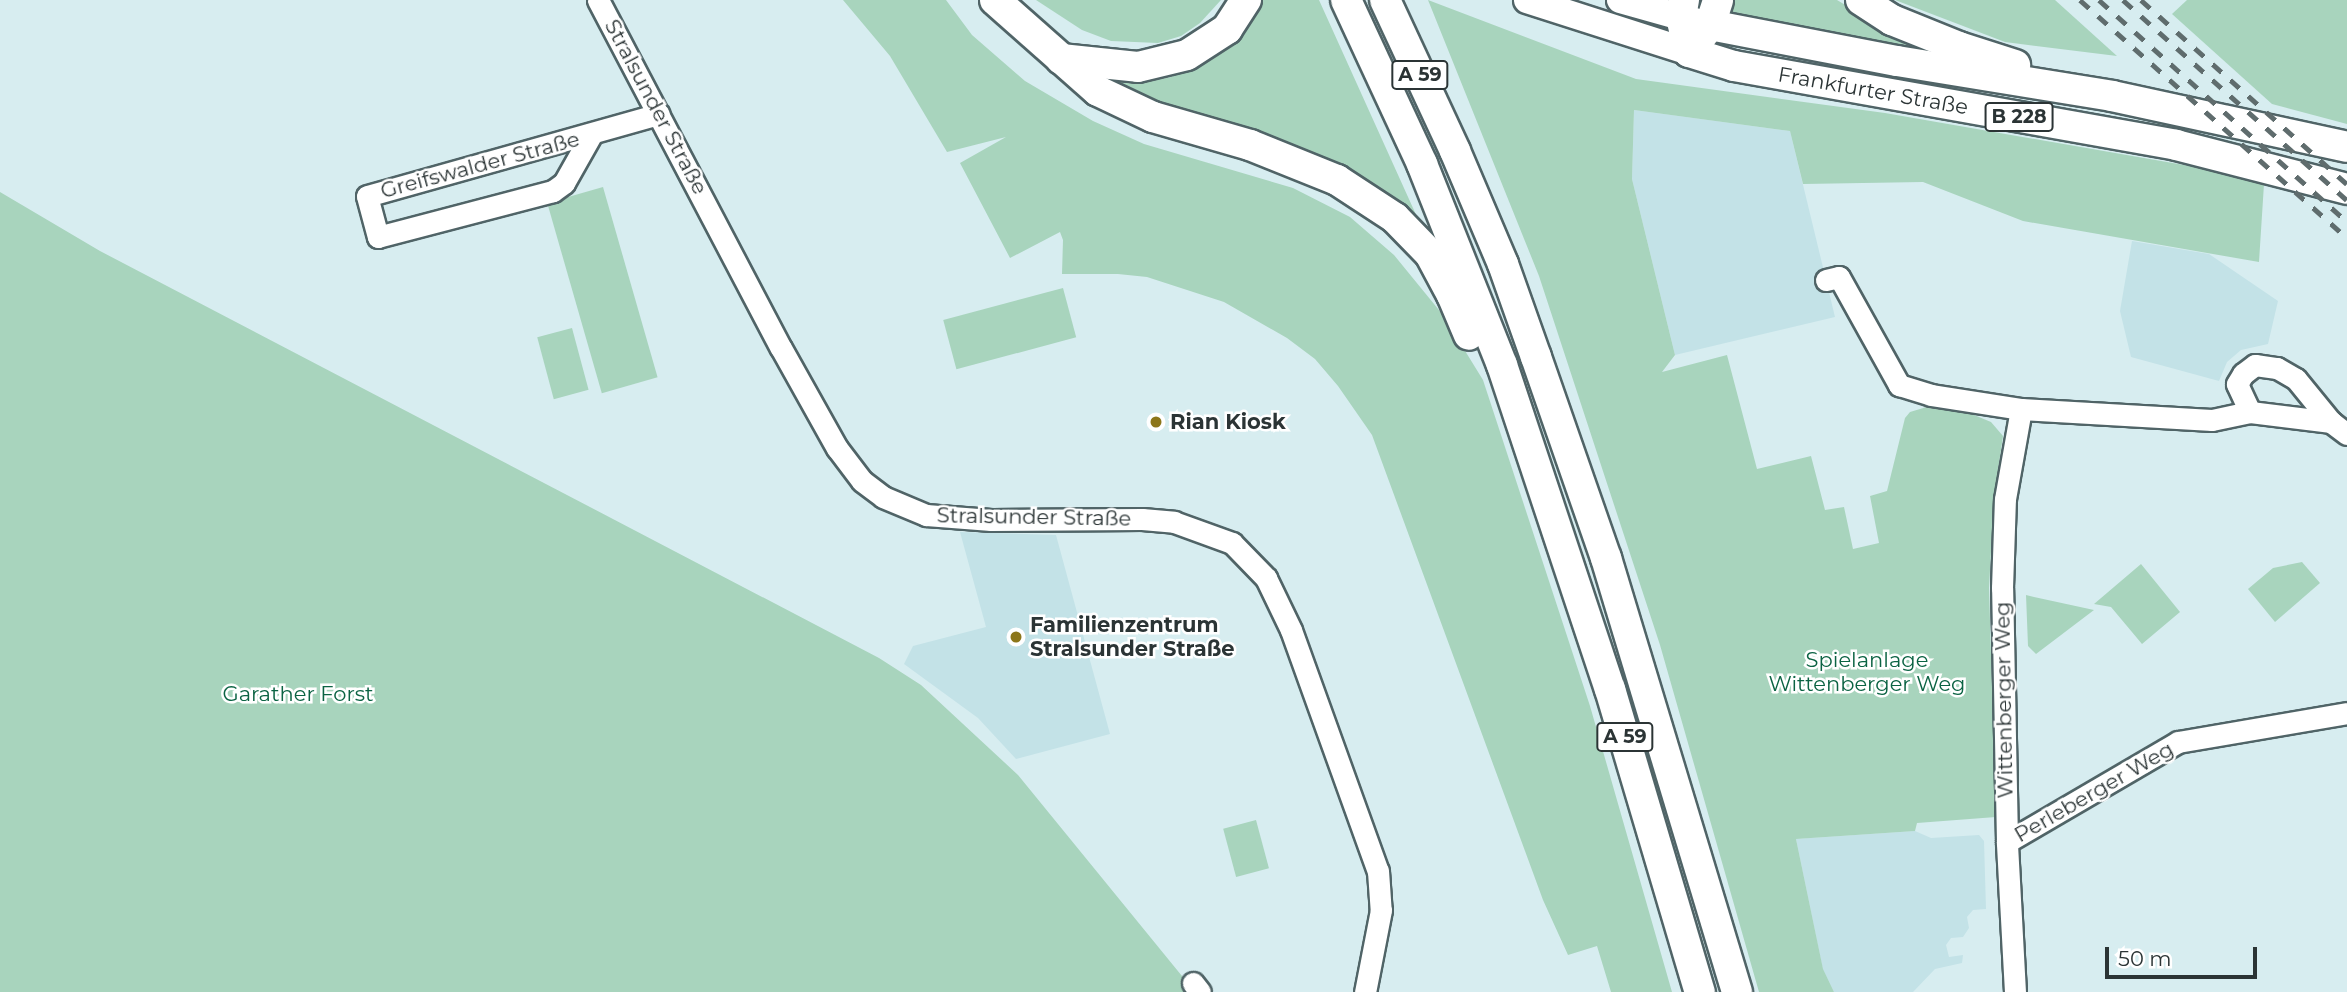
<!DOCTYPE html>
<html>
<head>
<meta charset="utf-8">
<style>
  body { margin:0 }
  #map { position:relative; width:2347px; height:992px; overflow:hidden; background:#d7edf0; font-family:Montserrat,sans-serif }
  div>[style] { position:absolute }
  .built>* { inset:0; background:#c3e2e7 }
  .green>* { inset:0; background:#a8d4bd; transform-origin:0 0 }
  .roads { filter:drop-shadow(2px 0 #506467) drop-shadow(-2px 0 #506467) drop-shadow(0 2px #506467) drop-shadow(0 -2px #506467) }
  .minor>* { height:21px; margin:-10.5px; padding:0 10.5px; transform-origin:10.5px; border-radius:10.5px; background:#fff }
  .major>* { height:26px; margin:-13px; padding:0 13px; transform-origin:13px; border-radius:13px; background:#fff }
  .highway>* { height:30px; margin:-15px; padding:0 15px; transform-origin:15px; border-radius:15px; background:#fff }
  .rail>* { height:5px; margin-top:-2.5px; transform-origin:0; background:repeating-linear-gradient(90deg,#5f6c6d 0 12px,transparent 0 24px) }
  .dots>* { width:19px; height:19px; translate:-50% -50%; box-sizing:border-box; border:4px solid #fff; border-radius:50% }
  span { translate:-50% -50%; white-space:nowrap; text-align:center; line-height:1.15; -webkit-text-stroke:5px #fff; paint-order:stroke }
  .shield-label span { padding:2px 5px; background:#fff; border:2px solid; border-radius:5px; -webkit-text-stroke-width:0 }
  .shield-label { font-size:19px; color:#2b3435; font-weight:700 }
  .street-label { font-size:21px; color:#2b3435 }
  .poi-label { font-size:21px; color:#2b3435; font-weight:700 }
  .left { translate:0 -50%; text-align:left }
  .park-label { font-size:21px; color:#0b6343 }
  .scale { position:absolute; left:2105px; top:947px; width:152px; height:32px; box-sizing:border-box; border:4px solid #2b3435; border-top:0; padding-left:9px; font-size:21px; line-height:24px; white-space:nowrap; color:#2b3435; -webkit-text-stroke:5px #fff; paint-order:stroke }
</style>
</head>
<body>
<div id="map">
  <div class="built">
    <i style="clip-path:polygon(1634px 110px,1790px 131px,1835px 317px,1675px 355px,1632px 179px)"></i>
    <i style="clip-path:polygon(2132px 241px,2209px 254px,2278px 301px,2268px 344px,2241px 350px,2227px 362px,2219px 381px,2131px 357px,2120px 311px)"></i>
    <i style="clip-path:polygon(960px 532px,1056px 535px,1110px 734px,1016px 759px,978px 718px,904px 664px,913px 646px,986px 627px)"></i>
    <i style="clip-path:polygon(1915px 831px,1931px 838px,1979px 835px,1984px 841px,1986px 909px,1973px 910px,1967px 917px,1969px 928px,1963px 937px,1951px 938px,1946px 945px,1949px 957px,1963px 955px,1962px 963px,1935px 969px,1913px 992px,1834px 992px,1823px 970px,1796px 839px)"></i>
  </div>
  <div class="green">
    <i style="clip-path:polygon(843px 0,946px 0,972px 35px,1025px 81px,1093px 121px,1144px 144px,1293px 188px,1350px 217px,1394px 255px,1443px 315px,1483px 380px,1590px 706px,1672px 992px,1611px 992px,1597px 946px,1568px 955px,1543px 900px,1372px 435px,1338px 386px,1315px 359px,1287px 338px,1224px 302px,1147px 277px,1118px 274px,1062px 274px,1063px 240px,1060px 232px,1010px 258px,960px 163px,1006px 137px,947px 152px,890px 56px)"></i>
    <i style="clip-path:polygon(1036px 0,1221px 0,1200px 23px,1181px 36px,1158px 43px,1111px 41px,1082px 30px)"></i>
    <i style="clip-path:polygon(1259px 0,1319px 0,1427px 239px,1078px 66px,1134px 84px,1171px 77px,1197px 66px,1229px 43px,1255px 15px)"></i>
    <i style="clip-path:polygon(1428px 0,1636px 79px,1885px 113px,2230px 173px,2264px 184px,2259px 262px,2023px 221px,1923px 182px,1803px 184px,1790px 131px,1634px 110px,1632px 179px,1675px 355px,1662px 372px,1727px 355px,1757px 469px,1811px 456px,1825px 510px,1844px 507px,1853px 549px,1879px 543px,1870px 496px,1887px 491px,1905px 418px,1910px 412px,1930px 406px,1962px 410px,1991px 422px,2003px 436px,1994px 498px,1989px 588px,1996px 817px,1917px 823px,1915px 831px,1796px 839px,1823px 969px,1834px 992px,1759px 992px,1660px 645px,1539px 276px)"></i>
    <i style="clip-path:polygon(1726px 0,1837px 0,1862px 15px,1977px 62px,1722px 15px)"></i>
    <i style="clip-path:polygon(1895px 0,2055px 0,2117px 56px,2005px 42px)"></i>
    <i style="clip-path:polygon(2187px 0,2347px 0,2347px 124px,2272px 104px,2172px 14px)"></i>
    <i style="left:603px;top:187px;width:198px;height:58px;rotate:74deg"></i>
    <i style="clip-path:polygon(0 192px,100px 251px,879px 658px,921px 685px,1018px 775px,1195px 992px,0 992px)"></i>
    <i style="left:1063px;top:288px;width:51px;height:124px;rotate:75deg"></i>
    <i style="left:572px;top:328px;width:64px;height:36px;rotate:75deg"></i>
    <i style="clip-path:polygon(2302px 562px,2320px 583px,2275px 622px,2248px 589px,2273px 568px)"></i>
    <i style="clip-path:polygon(2141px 564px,2180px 612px,2142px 644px,2111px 607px,2094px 604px)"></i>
    <i style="clip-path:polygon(2026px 595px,2034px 597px,2094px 610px,2036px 654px,2028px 646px)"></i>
    <i style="left:1256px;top:820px;width:50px;height:34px;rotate:75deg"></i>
  </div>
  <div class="roads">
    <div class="minor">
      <i style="left:598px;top:0;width:393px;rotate:62.3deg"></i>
      <i style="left:781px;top:348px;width:115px;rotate:60.8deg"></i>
      <i style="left:837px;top:448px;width:41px;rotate:52.9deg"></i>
      <i style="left:862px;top:481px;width:26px;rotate:37deg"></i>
      <i style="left:883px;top:497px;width:47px;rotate:22.7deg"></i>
      <i style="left:926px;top:515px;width:65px;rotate:4.4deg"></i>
      <i style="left:991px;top:520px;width:151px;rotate:-0.4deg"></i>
      <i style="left:1142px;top:519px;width:32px;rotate:5deg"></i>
      <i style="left:1174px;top:522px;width:62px;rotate:19.9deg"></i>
      <i style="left:1232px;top:543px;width:49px;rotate:45.8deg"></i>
      <i style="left:1266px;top:578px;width:58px;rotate:64.3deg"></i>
      <i style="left:1291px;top:630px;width:256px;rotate:70.2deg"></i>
      <i style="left:1378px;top:871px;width:39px;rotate:86deg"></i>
      <i style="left:1381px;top:910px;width:84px;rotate:101deg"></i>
      <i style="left:591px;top:135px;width:55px;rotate:119.4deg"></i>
      <i style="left:564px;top:183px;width:14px;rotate:144deg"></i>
      <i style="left:553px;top:191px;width:181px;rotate:165.3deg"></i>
      <i style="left:378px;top:237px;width:42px;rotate:-105deg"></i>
      <i style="left:367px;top:196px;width:303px;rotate:-15.7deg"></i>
      <i style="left:1826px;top:280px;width:13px;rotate:-13deg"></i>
      <i style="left:1839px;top:277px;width:124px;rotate:60.9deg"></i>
      <i style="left:1899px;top:385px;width:34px;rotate:17deg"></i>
      <i style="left:1931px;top:395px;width:91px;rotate:8.8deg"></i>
      <i style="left:2250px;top:412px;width:31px;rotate:-115deg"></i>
      <i style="left:2237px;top:384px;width:12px;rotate:-59deg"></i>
      <i style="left:2243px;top:374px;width:15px;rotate:-37deg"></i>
      <i style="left:2255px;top:365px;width:22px;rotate:8deg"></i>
      <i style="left:2277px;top:368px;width:22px;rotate:30deg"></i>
      <i style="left:2296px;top:379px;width:55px;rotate:50.9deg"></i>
      <i style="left:2007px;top:842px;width:198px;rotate:-30.3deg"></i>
      <i style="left:2178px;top:742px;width:171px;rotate:-9.7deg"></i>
      <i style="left:1193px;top:983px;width:11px;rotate:52deg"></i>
      <i style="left:2015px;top:992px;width:150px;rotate:-93.1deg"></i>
      <i style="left:2007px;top:842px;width:254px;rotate:-91.1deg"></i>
      <i style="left:2002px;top:588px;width:89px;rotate:-88.1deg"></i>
      <i style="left:2005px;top:499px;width:91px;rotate:-79.9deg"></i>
      <i style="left:2021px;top:409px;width:191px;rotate:3.3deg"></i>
      <i style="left:2212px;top:420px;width:39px;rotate:-12deg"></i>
      <i style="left:2250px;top:412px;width:82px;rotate:7deg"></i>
      <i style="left:2331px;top:422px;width:20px;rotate:37deg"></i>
    </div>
    <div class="major">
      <i style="left:1527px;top:0;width:170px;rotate:17.8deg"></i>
      <i style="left:1620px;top:0;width:85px;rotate:15.7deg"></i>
    </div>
    <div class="highway">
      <i style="left:995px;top:0;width:137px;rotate:41.5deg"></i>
      <i style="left:1098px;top:91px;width:61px;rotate:25.3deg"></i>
      <i style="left:1153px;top:117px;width:101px;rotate:16.1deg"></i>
      <i style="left:1250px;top:145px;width:94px;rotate:21.9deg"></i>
      <i style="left:1337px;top:180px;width:69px;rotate:33.2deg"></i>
      <i style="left:1395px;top:218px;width:50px;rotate:45.8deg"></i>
      <i style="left:1430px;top:254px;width:47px;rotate:61.8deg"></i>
      <i style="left:1452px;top:295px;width:43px;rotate:67deg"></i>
      <i style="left:1346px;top:0;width:181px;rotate:65.1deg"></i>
      <i style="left:1422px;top:164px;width:216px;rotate:68.3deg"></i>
      <i style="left:1502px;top:365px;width:342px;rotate:71.6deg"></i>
      <i style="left:1610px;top:689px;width:316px;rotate:73.5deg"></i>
      <i style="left:1385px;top:0;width:166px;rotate:65.1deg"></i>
      <i style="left:1455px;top:151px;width:123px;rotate:67deg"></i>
      <i style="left:1503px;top:264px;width:99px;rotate:70.5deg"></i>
      <i style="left:1536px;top:357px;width:213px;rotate:70.8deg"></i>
      <i style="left:1606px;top:558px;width:453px;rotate:73.2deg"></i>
      <i style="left:1684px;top:0;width:17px;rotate:100deg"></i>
      <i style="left:1681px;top:17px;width:36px;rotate:77deg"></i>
      <i style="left:1861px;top:0;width:37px;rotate:33deg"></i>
      <i style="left:1892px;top:20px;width:72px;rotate:21.9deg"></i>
      <i style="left:1959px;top:47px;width:59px;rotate:17.8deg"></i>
      <i style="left:1710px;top:25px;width:190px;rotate:10.9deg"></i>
      <i style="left:1897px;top:61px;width:218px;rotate:9.2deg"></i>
      <i style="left:2112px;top:96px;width:240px;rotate:12.2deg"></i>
      <i style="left:1698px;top:41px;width:20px;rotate:-53deg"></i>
      <i style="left:1710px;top:25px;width:26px;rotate:-72deg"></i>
      <i style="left:1689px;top:52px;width:47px;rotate:17.3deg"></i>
      <i style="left:1734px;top:66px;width:449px;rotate:10.1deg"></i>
      <i style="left:2176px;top:145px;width:177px;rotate:14.4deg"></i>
      <i style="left:1061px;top:59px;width:77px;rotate:5.9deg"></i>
      <i style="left:1138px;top:67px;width:50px;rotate:-13.8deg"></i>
      <i style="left:1187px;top:55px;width:48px;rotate:-33deg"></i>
      <i style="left:1227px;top:29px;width:35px;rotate:-57deg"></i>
    </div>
  </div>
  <div class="rail">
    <i style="left:2080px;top:0;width:358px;rotate:41.7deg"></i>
    <i style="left:2099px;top:0;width:333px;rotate:41.8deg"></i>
    <i style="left:2123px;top:0;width:300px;rotate:41.8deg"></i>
    <i style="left:2141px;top:0;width:276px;rotate:41.8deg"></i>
  </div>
  <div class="dots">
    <i style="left:1156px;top:422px;background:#8c761a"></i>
    <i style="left:1016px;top:637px;background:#8c761a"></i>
  </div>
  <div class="shield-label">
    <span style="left:1420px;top:75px">A 59</span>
    <span style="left:2019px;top:117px">B 228</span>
    <span style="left:1625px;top:737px">A 59</span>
  </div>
  <div class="street-label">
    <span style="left:1873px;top:91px;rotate:10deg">Frankfurter Straße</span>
    <span style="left:656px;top:107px;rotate:62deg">Stralsunder Straße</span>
    <span style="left:480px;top:165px;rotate:-15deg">Greifswalder Straße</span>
    <span style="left:1034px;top:517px;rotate:1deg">Stralsunder Straße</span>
    <span style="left:2004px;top:700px;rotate:-91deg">Wittenberger Weg</span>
    <span style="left:2094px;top:792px;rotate:-30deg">Perleberger Weg</span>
  </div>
  <div class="poi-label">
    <span class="left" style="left:1170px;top:422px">Rian Kiosk</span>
    <span class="left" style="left:1030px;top:637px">Familienzentrum<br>Stralsunder Straße</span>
  </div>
  <div class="park-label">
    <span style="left:1867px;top:672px">Spielanlage<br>Wittenberger Weg</span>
    <span style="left:298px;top:694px">Garather Forst</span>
  </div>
  <div class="scale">50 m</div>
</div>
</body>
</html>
